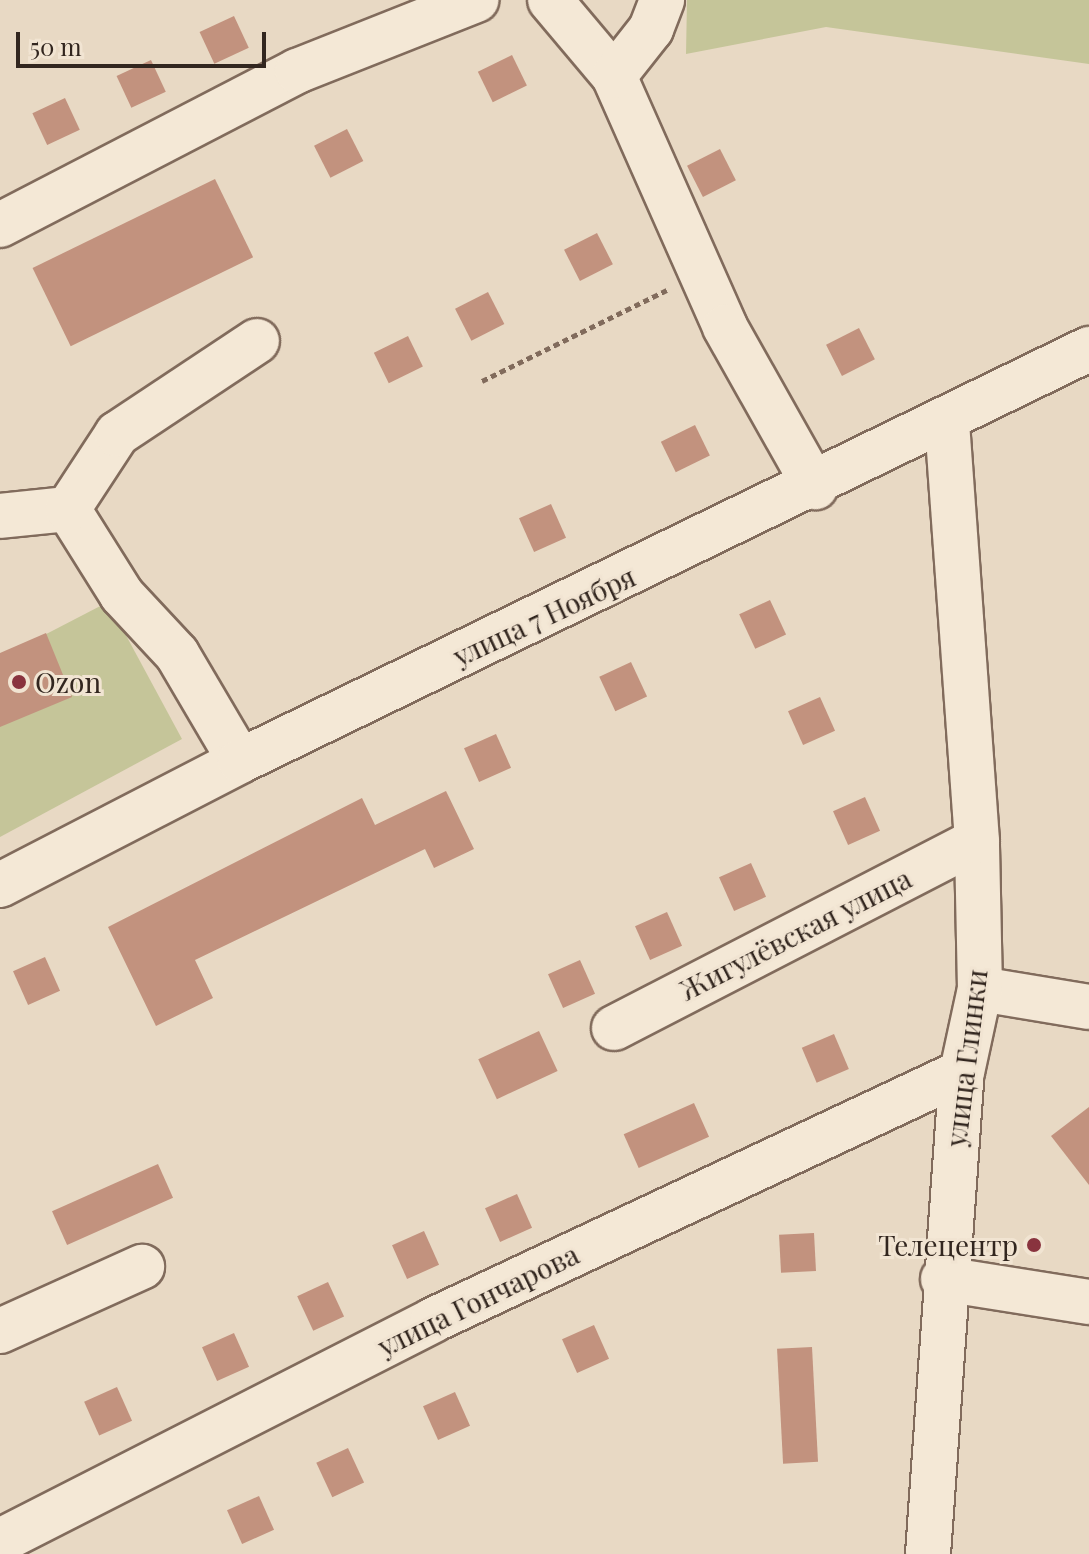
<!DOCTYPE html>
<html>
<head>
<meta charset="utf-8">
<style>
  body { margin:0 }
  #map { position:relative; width:1089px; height:1554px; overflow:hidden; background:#e8d9c4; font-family:"Playfair Display",serif }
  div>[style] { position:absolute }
  .green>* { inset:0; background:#c5c599 }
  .building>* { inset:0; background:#c2927e; transform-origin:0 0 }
  .path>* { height:5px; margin-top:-2.5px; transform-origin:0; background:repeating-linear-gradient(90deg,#816b5c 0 6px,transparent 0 10px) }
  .roads { filter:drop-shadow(2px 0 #816b5c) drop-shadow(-2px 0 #816b5c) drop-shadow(0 2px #816b5c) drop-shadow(0 -2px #816b5c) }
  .minor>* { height:44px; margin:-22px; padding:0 22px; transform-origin:22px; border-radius:22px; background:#f4e8d6 }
  .dots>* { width:22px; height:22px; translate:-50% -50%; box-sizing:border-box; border:4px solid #f1e4d2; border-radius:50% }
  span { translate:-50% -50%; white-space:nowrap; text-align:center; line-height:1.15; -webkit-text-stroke:6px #f1e4d2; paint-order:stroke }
  .street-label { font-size:28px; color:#32261f }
  .poi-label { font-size:28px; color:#32261f }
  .left { translate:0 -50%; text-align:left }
  .right { translate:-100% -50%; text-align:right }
  .scale { position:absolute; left:16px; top:32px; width:250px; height:36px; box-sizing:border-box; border:4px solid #32261f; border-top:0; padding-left:10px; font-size:24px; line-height:28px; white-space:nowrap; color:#32261f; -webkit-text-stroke:6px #f1e4d2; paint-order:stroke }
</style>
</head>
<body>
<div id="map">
  <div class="green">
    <i style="clip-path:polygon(687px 0,1089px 0,1089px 64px,826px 27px,686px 54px)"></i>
    <i style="clip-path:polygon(108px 602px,182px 739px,0 837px,0 658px)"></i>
  </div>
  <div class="building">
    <i style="left:234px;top:16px;width:35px;height:38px;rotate:65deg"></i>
    <i style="left:512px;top:55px;width:34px;height:38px;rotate:64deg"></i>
    <i style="left:151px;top:60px;width:35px;height:38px;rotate:65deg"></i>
    <i style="left:65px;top:98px;width:35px;height:36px;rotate:65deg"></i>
    <i style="left:347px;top:129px;width:36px;height:37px;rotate:63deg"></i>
    <i style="left:720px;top:149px;width:35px;height:37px;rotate:63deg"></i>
    <i style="left:215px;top:179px;width:87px;height:203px;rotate:64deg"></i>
    <i style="left:597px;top:233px;width:35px;height:37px;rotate:63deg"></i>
    <i style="left:488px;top:292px;width:36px;height:37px;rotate:63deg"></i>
    <i style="left:859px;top:328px;width:35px;height:37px;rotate:63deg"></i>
    <i style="left:408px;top:336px;width:34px;height:38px;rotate:64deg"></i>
    <i style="left:695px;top:425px;width:34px;height:38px;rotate:64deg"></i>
    <i style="left:551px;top:504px;width:37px;height:35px;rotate:66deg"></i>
    <i style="left:770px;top:600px;width:38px;height:34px;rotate:65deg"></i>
    <i style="clip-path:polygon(46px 633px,72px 697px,0 727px,0 653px)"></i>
    <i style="left:631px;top:662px;width:38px;height:35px;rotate:65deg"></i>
    <i style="left:820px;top:697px;width:37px;height:35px;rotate:66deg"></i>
    <i style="left:496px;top:734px;width:37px;height:35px;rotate:66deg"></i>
    <i style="clip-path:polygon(446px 791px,474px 849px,434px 868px,425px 849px,195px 960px,213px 998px,156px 1026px,108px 927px,362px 798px,375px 825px)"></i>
    <i style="left:865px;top:797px;width:37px;height:35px;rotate:66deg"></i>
    <i style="left:751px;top:863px;width:37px;height:35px;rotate:66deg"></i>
    <i style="left:667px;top:912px;width:37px;height:35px;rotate:66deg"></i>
    <i style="left:45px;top:957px;width:37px;height:35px;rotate:66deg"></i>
    <i style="left:580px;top:960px;width:37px;height:35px;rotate:66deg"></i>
    <i style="left:539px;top:1031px;width:44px;height:67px;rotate:65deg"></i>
    <i style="left:834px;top:1034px;width:38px;height:35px;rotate:67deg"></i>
    <i style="left:694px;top:1103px;width:37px;height:77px;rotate:66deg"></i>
    <i style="clip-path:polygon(1089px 1107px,1089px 1185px,1051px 1136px)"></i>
    <i style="left:158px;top:1164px;width:37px;height:116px;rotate:66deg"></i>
    <i style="left:517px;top:1194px;width:37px;height:35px;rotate:66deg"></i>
    <i style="left:424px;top:1231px;width:37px;height:35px;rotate:66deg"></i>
    <i style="left:814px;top:1233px;width:38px;height:35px;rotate:87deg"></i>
    <i style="left:328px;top:1282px;width:38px;height:34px;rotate:65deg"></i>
    <i style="left:594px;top:1325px;width:37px;height:35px;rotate:66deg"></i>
    <i style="left:234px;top:1333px;width:37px;height:35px;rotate:66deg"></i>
    <i style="left:812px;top:1347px;width:115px;height:35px;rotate:87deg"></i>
    <i style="left:117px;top:1387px;width:37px;height:36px;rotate:66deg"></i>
    <i style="left:455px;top:1392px;width:37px;height:35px;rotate:66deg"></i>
    <i style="left:348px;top:1448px;width:38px;height:35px;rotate:65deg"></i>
    <i style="left:259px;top:1496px;width:37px;height:35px;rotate:66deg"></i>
  </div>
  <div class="path">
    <i style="left:482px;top:381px;width:206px;rotate:-26.2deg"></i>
  </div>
  <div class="roads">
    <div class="minor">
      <i style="left:550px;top:0;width:99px;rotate:49.9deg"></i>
      <i style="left:614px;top:76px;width:274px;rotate:66.1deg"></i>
      <i style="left:725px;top:327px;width:184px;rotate:60.6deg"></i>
      <i style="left:614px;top:76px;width:60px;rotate:-51.8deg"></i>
      <i style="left:651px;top:29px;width:31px;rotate:-69deg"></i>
      <i style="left:0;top:225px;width:335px;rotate:-27.4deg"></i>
      <i style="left:297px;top:71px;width:193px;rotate:-21.6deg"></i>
      <i style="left:0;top:516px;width:68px;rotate:-5.9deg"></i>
      <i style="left:240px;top:761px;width:124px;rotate:-120.5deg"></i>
      <i style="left:177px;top:654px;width:81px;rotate:-133deg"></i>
      <i style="left:122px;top:595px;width:102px;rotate:-122.1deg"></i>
      <i style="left:68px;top:509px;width:90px;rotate:-56.8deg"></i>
      <i style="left:117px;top:434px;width:168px;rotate:-33.6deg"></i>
      <i style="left:0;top:885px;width:270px;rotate:-27.3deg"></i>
      <i style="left:240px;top:761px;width:944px;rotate:-25.89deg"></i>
      <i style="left:980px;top:989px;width:110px;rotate:9.4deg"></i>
      <i style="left:614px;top:1028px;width:408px;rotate:-27.3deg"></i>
      <i style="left:943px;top:1279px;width:148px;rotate:9deg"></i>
      <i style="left:0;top:1331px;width:156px;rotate:-24.3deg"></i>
      <i style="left:0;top:1541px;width:486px;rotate:-27deg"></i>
      <i style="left:433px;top:1320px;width:584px;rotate:-25.12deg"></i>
      <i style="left:928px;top:1554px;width:483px;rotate:-86deg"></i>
      <i style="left:962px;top:1072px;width:85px;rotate:-77.8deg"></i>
      <i style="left:980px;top:989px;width:148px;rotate:-91.2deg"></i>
      <i style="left:977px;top:841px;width:424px;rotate:-94.1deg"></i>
    </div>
  </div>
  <div class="dots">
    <i style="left:19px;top:682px;background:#89333e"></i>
    <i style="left:1034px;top:1245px;background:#89333e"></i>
  </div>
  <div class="street-label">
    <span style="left:544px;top:616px;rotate:-25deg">улица 7 Ноября</span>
    <span style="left:795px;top:934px;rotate:-27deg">Жигулёвская улица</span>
    <span style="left:966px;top:1058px;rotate:-83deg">улица Глинки</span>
    <span style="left:478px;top:1300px;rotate:-26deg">улица Гончарова</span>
  </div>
  <div class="poi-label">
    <span class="left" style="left:35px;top:682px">Ozon</span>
    <span class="right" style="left:1018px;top:1245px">Телецентр</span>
  </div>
  <div class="scale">50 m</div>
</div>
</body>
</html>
